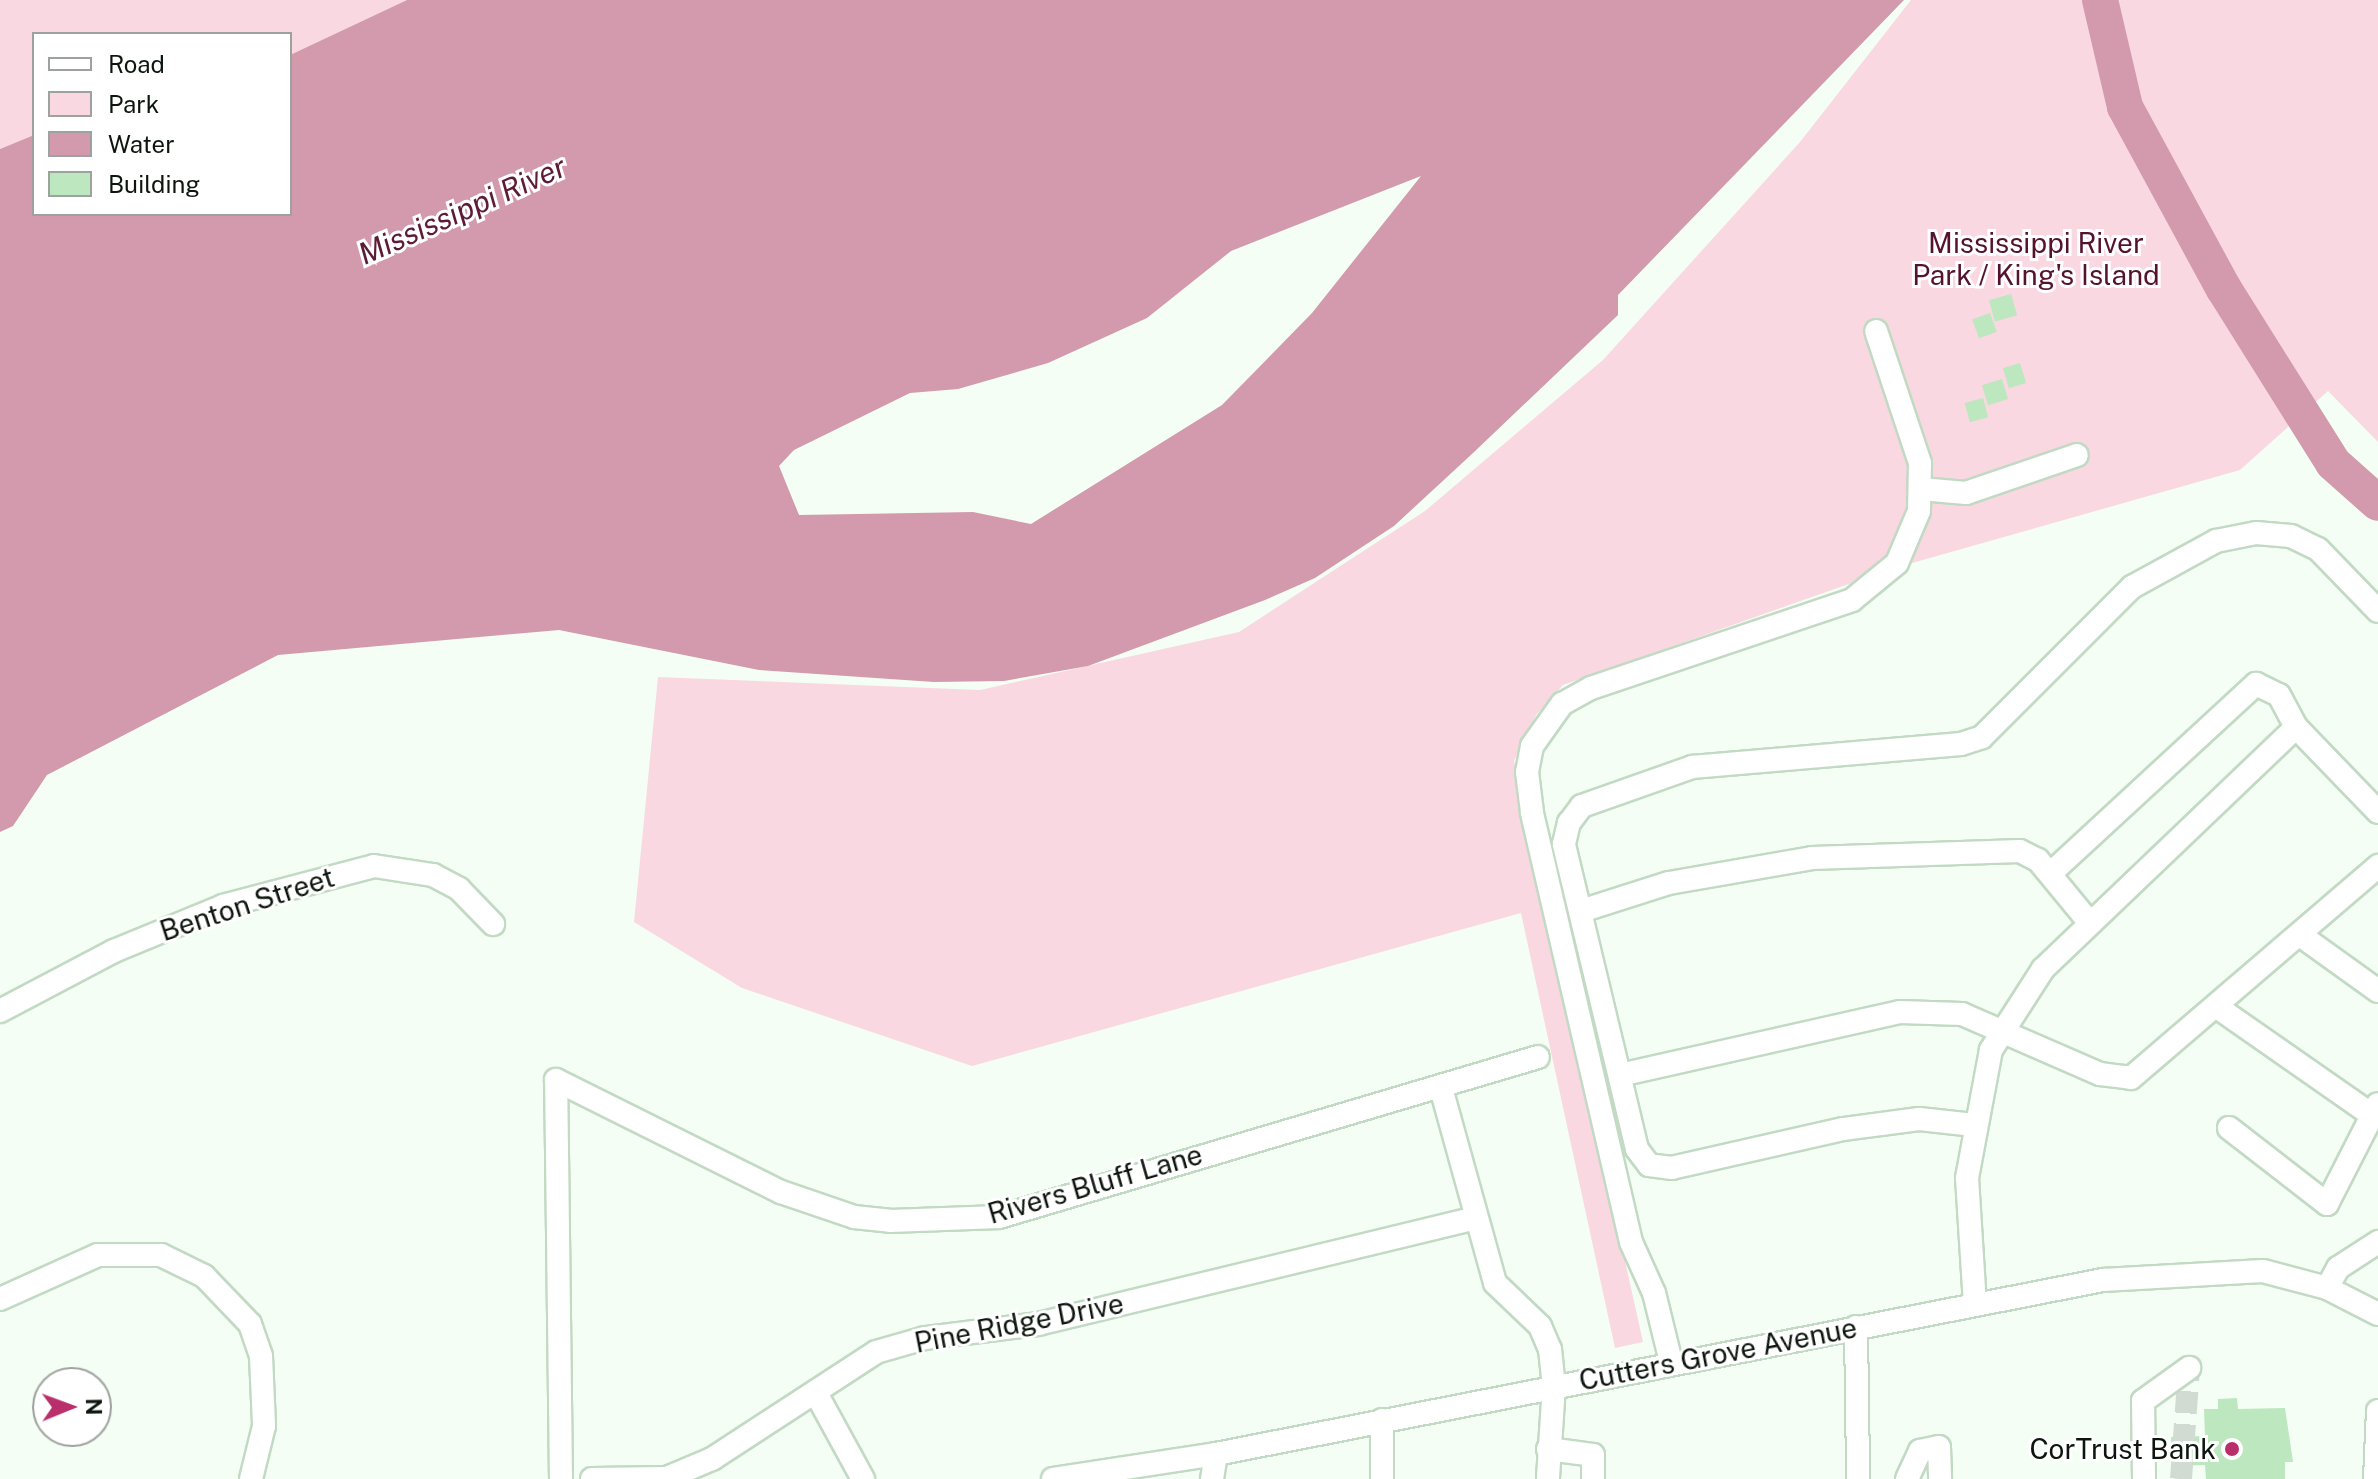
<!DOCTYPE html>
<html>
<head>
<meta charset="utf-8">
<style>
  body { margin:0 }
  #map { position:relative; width:2378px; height:1479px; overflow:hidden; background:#f4fef4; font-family:"Public Sans",sans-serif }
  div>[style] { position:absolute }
  .green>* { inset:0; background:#f9d8e2 }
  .water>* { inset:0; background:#d29aac }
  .river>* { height:36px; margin:-18px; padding:0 18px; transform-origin:18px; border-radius:18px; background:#d29aac }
  .building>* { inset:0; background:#bce7bf; transform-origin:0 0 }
  .minor-tunnel>* { height:22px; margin-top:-11px; transform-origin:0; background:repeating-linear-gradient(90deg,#d1dbd2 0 22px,transparent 0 33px) }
  .roads { filter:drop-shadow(2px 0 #c2dac3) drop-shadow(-2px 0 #c2dac3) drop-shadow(0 2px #c2dac3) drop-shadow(0 -2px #c2dac3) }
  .minor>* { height:22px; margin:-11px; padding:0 11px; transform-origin:11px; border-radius:11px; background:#fff }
  .dots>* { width:22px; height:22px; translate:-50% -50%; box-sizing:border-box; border:4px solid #fff; border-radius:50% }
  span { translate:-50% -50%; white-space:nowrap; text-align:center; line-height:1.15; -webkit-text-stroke:6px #fff; paint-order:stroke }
  .park-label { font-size:28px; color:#54122e }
  .street-label { font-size:28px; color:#0d160e }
  .poi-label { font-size:28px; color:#0d160e }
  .right { translate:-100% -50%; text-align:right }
  .water-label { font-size:30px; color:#5d1b37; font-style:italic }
  .legend { position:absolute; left:32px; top:32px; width:260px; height:184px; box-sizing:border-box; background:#fff; border:2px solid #9ea29f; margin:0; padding:10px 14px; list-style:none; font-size:24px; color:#0d160e }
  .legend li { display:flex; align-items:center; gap:16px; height:40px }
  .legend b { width:40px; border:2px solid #9ea29f }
  .north { position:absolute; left:32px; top:1367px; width:80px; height:80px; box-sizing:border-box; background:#fff; border:2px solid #9ea29f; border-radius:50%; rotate:89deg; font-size:22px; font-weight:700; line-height:32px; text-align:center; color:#0d160e }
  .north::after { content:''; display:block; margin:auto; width:28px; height:36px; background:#b92f6c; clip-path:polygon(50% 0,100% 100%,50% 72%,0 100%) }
</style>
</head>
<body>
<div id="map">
  <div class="green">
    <i style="clip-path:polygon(0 0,407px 0,290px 55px,290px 34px,34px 34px,34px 135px,0 149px)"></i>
    <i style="clip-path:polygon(1911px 0,2378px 0,2378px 442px,2328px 391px,2240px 470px,1891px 569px,1563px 685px,1536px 715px,1514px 761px,1643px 1342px,1615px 1348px,1521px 913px,972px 1066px,742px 988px,634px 922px,658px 677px,980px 690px,1239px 632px,1425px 511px,1603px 360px,1800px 142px)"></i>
  </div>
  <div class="water">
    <i style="clip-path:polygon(evenodd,407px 0,1904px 0,1618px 295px,1618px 315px,1473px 453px,1394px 526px,1315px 578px,1265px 600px,1088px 666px,1004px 681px,934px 682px,759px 670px,559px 630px,278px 655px,47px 775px,13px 826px,0 832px,0 149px,34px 135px,34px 214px,290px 214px,290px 55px,407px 0,1421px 176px,1312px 313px,1222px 405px,1031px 524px,973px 512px,799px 515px,779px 466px,794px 450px,910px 393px,958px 389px,1048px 363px,1147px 318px,1231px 251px,1421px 176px)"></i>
  </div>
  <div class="river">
    <i style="left:2100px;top:0;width:110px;rotate:76.8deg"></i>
    <i style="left:2125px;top:107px;width:207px;rotate:61.5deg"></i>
    <i style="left:2224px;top:289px;width:205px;rotate:57.9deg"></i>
    <i style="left:2333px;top:463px;width:60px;rotate:41.6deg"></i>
  </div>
  <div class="building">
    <i style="left:2011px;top:294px;width:22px;height:23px;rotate:74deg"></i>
    <i style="left:1990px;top:313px;width:20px;height:19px;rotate:70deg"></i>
    <i style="left:2020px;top:363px;width:21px;height:18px;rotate:73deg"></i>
    <i style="left:2002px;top:379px;width:21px;height:21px;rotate:73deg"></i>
    <i style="left:1983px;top:398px;width:20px;height:19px;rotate:75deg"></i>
    <i style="clip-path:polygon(2237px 1398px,2238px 1409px,2285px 1408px,2293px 1462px,2285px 1462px,2285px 1479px,2206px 1479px,2205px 1465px,2172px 1466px,2171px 1437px,2205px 1436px,2204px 1409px,2218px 1409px,2218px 1399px)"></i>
  </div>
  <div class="minor-tunnel">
    <i style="left:2181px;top:1479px;width:111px;rotate:-85.9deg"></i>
  </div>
  <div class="roads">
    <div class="minor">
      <i style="left:1921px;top:489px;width:45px;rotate:5.1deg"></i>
      <i style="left:1966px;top:493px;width:117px;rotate:-18.9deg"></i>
      <i style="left:2051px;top:873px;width:279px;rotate:-42.7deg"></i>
      <i style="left:2256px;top:684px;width:25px;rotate:26deg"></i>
      <i style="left:2279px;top:695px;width:36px;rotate:62deg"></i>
      <i style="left:2296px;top:727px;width:118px;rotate:46deg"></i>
      <i style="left:1581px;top:911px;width:92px;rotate:-17.7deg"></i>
      <i style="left:1669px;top:883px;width:145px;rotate:-9.9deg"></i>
      <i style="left:1812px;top:858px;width:208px;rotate:-1.9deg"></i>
      <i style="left:2020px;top:851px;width:20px;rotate:27deg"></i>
      <i style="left:2038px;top:860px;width:82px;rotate:50.5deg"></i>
      <i style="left:2300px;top:935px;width:96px;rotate:35.7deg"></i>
      <i style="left:2217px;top:1007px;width:189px;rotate:34.9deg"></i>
      <i style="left:0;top:1011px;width:129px;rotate:-27.8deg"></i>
      <i style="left:114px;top:951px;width:118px;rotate:-22.4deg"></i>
      <i style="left:223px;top:906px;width:156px;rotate:-14.8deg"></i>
      <i style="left:374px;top:866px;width:60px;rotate:8.7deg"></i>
      <i style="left:433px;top:875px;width:30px;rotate:28deg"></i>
      <i style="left:459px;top:889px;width:49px;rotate:45.8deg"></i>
      <i style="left:1620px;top:1075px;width:287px;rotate:-12.7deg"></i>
      <i style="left:1900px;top:1012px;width:62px;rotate:1.8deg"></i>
      <i style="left:1962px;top:1014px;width:150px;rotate:23.5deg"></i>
      <i style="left:2100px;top:1074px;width:31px;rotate:7deg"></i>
      <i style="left:2131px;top:1078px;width:326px;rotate:-40.6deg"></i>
      <i style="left:1441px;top:1088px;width:202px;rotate:74.5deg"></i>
      <i style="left:1495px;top:1283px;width:62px;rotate:43.7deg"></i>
      <i style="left:1540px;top:1326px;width:25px;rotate:67deg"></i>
      <i style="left:1550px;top:1349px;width:36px;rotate:84deg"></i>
      <i style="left:1554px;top:1385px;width:94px;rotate:93.7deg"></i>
      <i style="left:1974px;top:1125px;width:55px;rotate:-173.8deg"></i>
      <i style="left:1919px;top:1119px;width:77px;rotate:172.5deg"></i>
      <i style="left:1843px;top:1129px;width:175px;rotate:167.2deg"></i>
      <i style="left:1672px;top:1168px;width:23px;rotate:-173deg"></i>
      <i style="left:1649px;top:1165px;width:20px;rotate:-127deg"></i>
      <i style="left:1637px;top:1149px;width:314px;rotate:-103.5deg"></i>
      <i style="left:1564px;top:844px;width:22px;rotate:-77deg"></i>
      <i style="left:1569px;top:823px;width:21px;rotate:-53deg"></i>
      <i style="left:1582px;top:806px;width:117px;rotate:-19.5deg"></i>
      <i style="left:1692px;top:767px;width:270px;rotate:-4.9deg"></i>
      <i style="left:1961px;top:744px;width:22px;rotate:-18deg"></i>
      <i style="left:1982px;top:737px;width:212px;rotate:-45deg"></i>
      <i style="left:2132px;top:587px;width:96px;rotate:-28.7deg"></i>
      <i style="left:2216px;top:541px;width:41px;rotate:-11.3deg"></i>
      <i style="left:2256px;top:533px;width:35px;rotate:5deg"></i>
      <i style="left:2291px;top:536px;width:30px;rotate:26deg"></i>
      <i style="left:2318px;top:549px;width:86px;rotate:45.9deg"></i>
      <i style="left:2229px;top:1128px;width:124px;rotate:37.8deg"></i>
      <i style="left:2327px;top:1204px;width:112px;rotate:-63deg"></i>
      <i style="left:2327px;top:1288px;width:23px;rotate:-61deg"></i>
      <i style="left:2338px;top:1268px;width:48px;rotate:-33deg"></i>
      <i style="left:0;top:1299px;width:107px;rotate:-24.2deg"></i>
      <i style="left:98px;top:1255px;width:63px"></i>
      <i style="left:161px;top:1255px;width:48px;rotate:26deg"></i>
      <i style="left:204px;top:1276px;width:66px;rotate:46.2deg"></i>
      <i style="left:250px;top:1324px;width:34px;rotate:71deg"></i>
      <i style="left:261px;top:1356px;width:70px;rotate:87.5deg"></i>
      <i style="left:264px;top:1426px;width:55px;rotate:103.8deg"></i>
      <i style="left:1975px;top:1305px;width:127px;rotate:-93.6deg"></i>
      <i style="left:1967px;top:1178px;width:130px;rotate:-79.4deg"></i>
      <i style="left:1991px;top:1050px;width:96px;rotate:-57.3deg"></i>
      <i style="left:2043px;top:969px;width:350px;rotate:-43.7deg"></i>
      <i style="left:1856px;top:1327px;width:152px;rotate:89.2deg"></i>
      <i style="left:1671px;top:1362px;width:71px;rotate:-103.8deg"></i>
      <i style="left:1654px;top:1293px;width:56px;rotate:-114.3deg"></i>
      <i style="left:1631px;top:1242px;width:441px;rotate:-103deg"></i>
      <i style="left:1532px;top:812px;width:40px;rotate:-97.1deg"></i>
      <i style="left:1527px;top:772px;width:26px;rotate:-79deg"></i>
      <i style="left:1532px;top:746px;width:52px;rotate:-54.5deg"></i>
      <i style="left:1562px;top:704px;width:33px;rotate:-29deg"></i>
      <i style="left:1591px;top:688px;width:275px;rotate:-18.6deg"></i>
      <i style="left:1852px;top:600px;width:58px;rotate:-39.4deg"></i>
      <i style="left:1897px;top:563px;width:56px;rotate:-67.1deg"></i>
      <i style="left:1919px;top:511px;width:48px;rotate:-88.8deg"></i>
      <i style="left:1920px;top:463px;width:139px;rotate:-108.4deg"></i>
      <i style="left:817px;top:1395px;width:96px;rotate:61.3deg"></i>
      <i style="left:1382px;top:1420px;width:59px;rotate:90deg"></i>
      <i style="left:1548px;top:1449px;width:45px;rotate:7.6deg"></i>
      <i style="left:1593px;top:1455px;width:24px;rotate:90deg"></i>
      <i style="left:561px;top:1479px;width:399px;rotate:-90.7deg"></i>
      <i style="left:556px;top:1080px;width:251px;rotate:26.5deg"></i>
      <i style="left:781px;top:1192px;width:77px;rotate:18.9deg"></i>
      <i style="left:854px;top:1217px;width:36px;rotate:6deg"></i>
      <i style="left:890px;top:1221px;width:109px;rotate:-2.1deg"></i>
      <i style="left:999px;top:1217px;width:562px;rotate:-16.53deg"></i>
      <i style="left:592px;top:1479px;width:75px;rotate:-0.8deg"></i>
      <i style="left:667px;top:1478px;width:49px;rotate:-22.9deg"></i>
      <i style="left:712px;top:1459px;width:196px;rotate:-33.1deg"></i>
      <i style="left:876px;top:1352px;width:51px;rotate:-15.9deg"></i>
      <i style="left:925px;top:1338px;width:114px;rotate:-7.1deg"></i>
      <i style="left:1038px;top:1324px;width:447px;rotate:-13.6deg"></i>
      <i style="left:1053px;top:1479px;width:165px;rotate:-8.7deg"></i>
      <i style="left:1216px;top:1454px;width:904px;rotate:-11.1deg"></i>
      <i style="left:2103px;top:1280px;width:160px;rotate:-3.2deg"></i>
      <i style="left:2263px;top:1271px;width:66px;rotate:14.9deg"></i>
      <i style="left:2327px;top:1288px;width:57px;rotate:27deg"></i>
      <i style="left:1212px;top:1479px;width:25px;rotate:-81deg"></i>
      <i style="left:1907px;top:1479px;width:31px;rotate:-65deg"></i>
      <i style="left:1920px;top:1451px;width:19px;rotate:-12deg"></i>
      <i style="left:1939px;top:1447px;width:32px;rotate:88deg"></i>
      <i style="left:2144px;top:1479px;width:78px;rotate:-90.7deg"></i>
      <i style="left:2143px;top:1401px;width:57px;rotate:-35.7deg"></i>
      <i style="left:2375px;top:1479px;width:68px;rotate:-87.5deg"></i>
    </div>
  </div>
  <div class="dots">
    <i style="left:2232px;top:1449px;background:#b92f6c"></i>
  </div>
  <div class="park-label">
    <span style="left:2036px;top:259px">Mississippi River<br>Park / King's Island</span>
  </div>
  <div class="street-label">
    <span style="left:247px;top:904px;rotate:-18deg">Benton Street</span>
    <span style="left:1095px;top:1184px;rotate:-16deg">Rivers Bluff Lane</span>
    <span style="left:1019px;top:1323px;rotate:-11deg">Pine Ridge Drive</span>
    <span style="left:1718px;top:1354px;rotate:-11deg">Cutters Grove Avenue</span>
  </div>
  <div class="poi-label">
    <span class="right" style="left:2216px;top:1449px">CorTrust Bank</span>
  </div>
  <div class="water-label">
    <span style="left:462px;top:210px;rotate:-24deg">Mississippi River</span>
  </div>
  <ul class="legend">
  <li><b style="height:10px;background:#fff"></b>Road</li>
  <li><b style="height:22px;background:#f9d8e2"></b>Park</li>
  <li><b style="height:22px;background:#d29aac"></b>Water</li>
  <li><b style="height:22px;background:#bce7bf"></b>Building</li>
  </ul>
  <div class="north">N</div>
</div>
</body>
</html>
